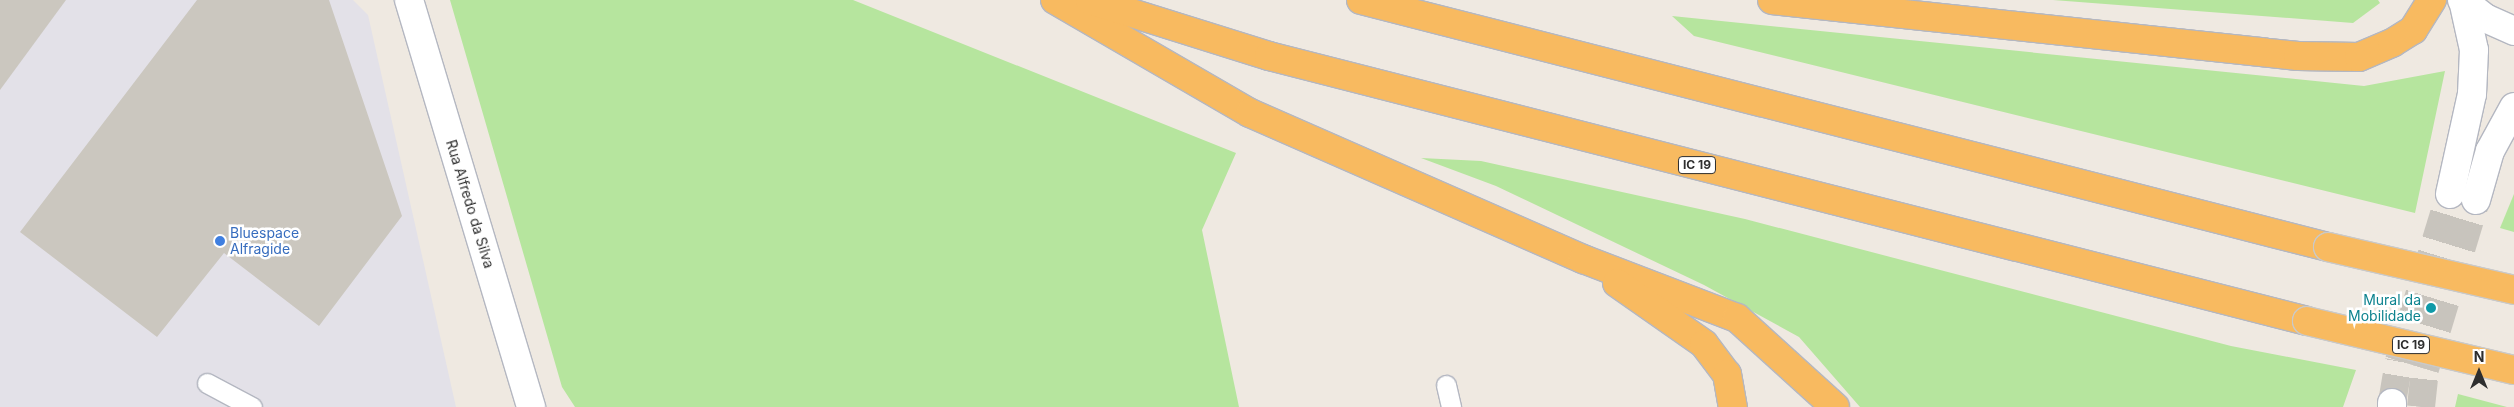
<!DOCTYPE html>
<html>
<head>
<meta charset="utf-8">
<style>
  body { margin:0 }
  #map { position:relative; width:2514px; height:407px; overflow:hidden; background:#efe9e1; font-family:Inter,sans-serif }
  div>[style] { position:absolute }
  .industrial>* { inset:0; background:#e3e1e8 }
  .green>* { inset:0; background:#b6e59e }
  .building>* { inset:0; background:#cbc7bf }
  .tertiary-tunnel>* { height:28px; margin-top:-14px; transform-origin:0; background:repeating-linear-gradient(90deg,#c8c4bd 0 28px,transparent 0 42px) }
  .roads { filter:drop-shadow(1px 0 #b4b7c1) drop-shadow(-1px 0 #b4b7c1) drop-shadow(0 1px #b4b7c1) drop-shadow(0 -1px #b4b7c1) }
  .service>* { height:19px; margin:-9.5px; padding:0 9.5px; transform-origin:9.5px; border-radius:9.5px; background:#fff }
  .tertiary>* { height:28px; margin:-14px; padding:0 14px; transform-origin:14px; border-radius:14px; background:#fff }
  .trunk>* { height:28px; margin:-14px; padding:0 14px; transform-origin:14px; border-radius:14px; background:#f8ba60 }
  .bridges { filter:drop-shadow(1px 0 #c9c9c9) drop-shadow(-1px 0 #c9c9c9) drop-shadow(0 1px #c9c9c9) drop-shadow(0 -1px #c9c9c9) }
  .trunk-bridge>* { height:28px; margin:-14px; padding:0 14px; transform-origin:14px; border-radius:14px; background:#f8ba60 }
  .dots>* { width:14px; height:14px; translate:-50% -50%; box-sizing:border-box; border:2px solid #fff; border-radius:50% }
  span { translate:-50% -50%; white-space:nowrap; text-align:center; line-height:1.15; -webkit-text-stroke:5px #fff; paint-order:stroke }
  .shield-label span { padding:1px 4px; background:#fff; border:1px solid; border-radius:4px; -webkit-text-stroke-width:0 }
  .shield-label { font-size:12px; color:#2e2e2e; font-weight:700 }
  .street-label { font-size:14px; color:#2e2e2e }
  .shop-label { font-size:14px; color:#366cbe }
  .left { translate:0 -50%; text-align:left }
  .culture-label { font-size:14px; color:#0d838f }
  .right { translate:-100% -50%; text-align:right }
  .north { position:absolute; left:2454px; top:347px; width:50px; height:50px; -webkit-text-stroke:4px #fff; paint-order:stroke; rotate:0deg; font-size:14px; font-weight:700; line-height:20px; text-align:center; color:#2e2e2e }
  .north::after { content:''; display:block; margin:auto; width:18px; height:22px; background:#2e2e2e; clip-path:polygon(50% 0,100% 100%,50% 72%,0 100%) }
</style>
</head>
<body>
<div id="map">
  <div class="industrial">
    <i style="clip-path:polygon(0 0,353px 0,368px 15px,456px 407px,0 407px)"></i>
  </div>
  <div class="green">
    <i style="clip-path:polygon(450px 0,853px 0,1236px 153px,1202px 230px,1239px 407px,575px 407px,562px 387px)"></i>
    <i style="clip-path:polygon(2053px 0,2378px 0,2380px 3px,2353px 23px)"></i>
    <i style="clip-path:polygon(1672px 16px,2364px 86px,2445px 71px,2415px 213px,1694px 36px)"></i>
    <i style="clip-path:polygon(1421px 158px,1481px 161px,1745px 219px,2231px 346px,2356px 370px,2343px 407px,1860px 407px,1799px 337px,1704px 285px,1496px 186px)"></i>
    <i style="clip-path:polygon(2514px 194px,2514px 232px,2500px 228px)"></i>
    <i style="clip-path:polygon(2458px 394px,2507px 407px,2455px 407px)"></i>
  </div>
  <div class="building">
    <i style="clip-path:polygon(0 0,66px 0,0 90px)"></i>
    <i style="clip-path:polygon(197px 0,329px 0,402px 216px,319px 326px,224px 253px,157px 337px,20px 232px)"></i>
  </div>
  <div class="tertiary-tunnel">
    <i style="left:2392px;top:403px;width:43px;rotate:-80.5deg"></i>
    <i style="left:2399px;top:361px;width:175px;rotate:-73deg"></i>
    <i style="left:2421px;top:407px;width:38px;rotate:-84deg"></i>
    <i style="left:2425px;top:369px;width:177px;rotate:-73.2deg"></i>
  </div>
  <div class="roads">
    <div class="service">
      <i style="left:207px;top:383px;width:51px;rotate:28.1deg"></i>
      <i style="left:1446px;top:385px;width:23px;rotate:77deg"></i>
    </div>
    <div class="tertiary">
      <i style="left:409px;top:0;width:425px;rotate:73.3deg"></i>
      <i style="left:2462px;top:0;width:29px;rotate:38deg"></i>
      <i style="left:2485px;top:18px;width:32px;rotate:24deg"></i>
      <i style="left:2450px;top:194px;width:102px;rotate:-77.6deg"></i>
      <i style="left:2472px;top:94px;width:44px;rotate:-87.4deg"></i>
      <i style="left:2474px;top:50px;width:51px;rotate:-102.4deg"></i>
      <i style="left:2476px;top:200px;width:51px;rotate:-74.1deg"></i>
      <i style="left:2490px;top:151px;width:50px;rotate:-61.4deg"></i>
      <i style="left:2392px;top:407px;width:4px;rotate:-90deg"></i>
    </div>
    <div class="trunk">
      <i style="left:1055px;top:0;width:225px;rotate:30.1deg"></i>
      <i style="left:1250px;top:113px;width:364px;rotate:23.7deg"></i>
      <i style="left:1583px;top:259px;width:165px;rotate:21deg"></i>
      <i style="left:1737px;top:318px;width:132px;rotate:42.2deg"></i>
      <i style="left:1090px;top:0;width:188px;rotate:17.4deg"></i>
      <i style="left:1269px;top:56px;width:1071px;rotate:14.32deg"></i>
      <i style="left:1361px;top:0;width:998px;rotate:14.33deg"></i>
      <i style="left:1772px;top:0;width:529px;rotate:6.08deg"></i>
      <i style="left:2298px;top:56px;width:61px;rotate:0.9deg"></i>
      <i style="left:2359px;top:57px;width:36px;rotate:-23deg"></i>
      <i style="left:2392px;top:43px;width:25px;rotate:-32deg"></i>
      <i style="left:2413px;top:30px;width:36px;rotate:-58deg"></i>
      <i style="left:1617px;top:283px;width:106px;rotate:35deg"></i>
      <i style="left:1704px;top:344px;width:38px;rotate:53deg"></i>
      <i style="left:1727px;top:374px;width:34px;rotate:80deg"></i>
    </div>
  </div>
  <div class="bridges">
    <div class="trunk-bridge">
      <i style="left:2328px;top:247px;width:191px;rotate:13deg"></i>
      <i style="left:2307px;top:321px;width:213px;rotate:13.3deg"></i>
    </div>
  </div>
  <div class="dots">
    <i style="left:220px;top:241px;background:#3f7fe0"></i>
    <i style="left:2431px;top:308px;background:#0f9aa8"></i>
  </div>
  <div class="shield-label">
    <span style="left:1697px;top:165px">IC 19</span>
    <span style="left:2411px;top:345px">IC 19</span>
  </div>
  <div class="street-label">
    <span style="left:470px;top:204px;rotate:73deg">Rua Alfredo da Silva</span>
  </div>
  <div class="shop-label">
    <span class="left" style="left:230px;top:241px">Bluespace<br>Alfragide</span>
  </div>
  <div class="culture-label">
    <span class="right" style="left:2421px;top:308px">Mural da<br>Mobilidade</span>
  </div>
  <div class="north">N</div>
</div>
</body>
</html>
